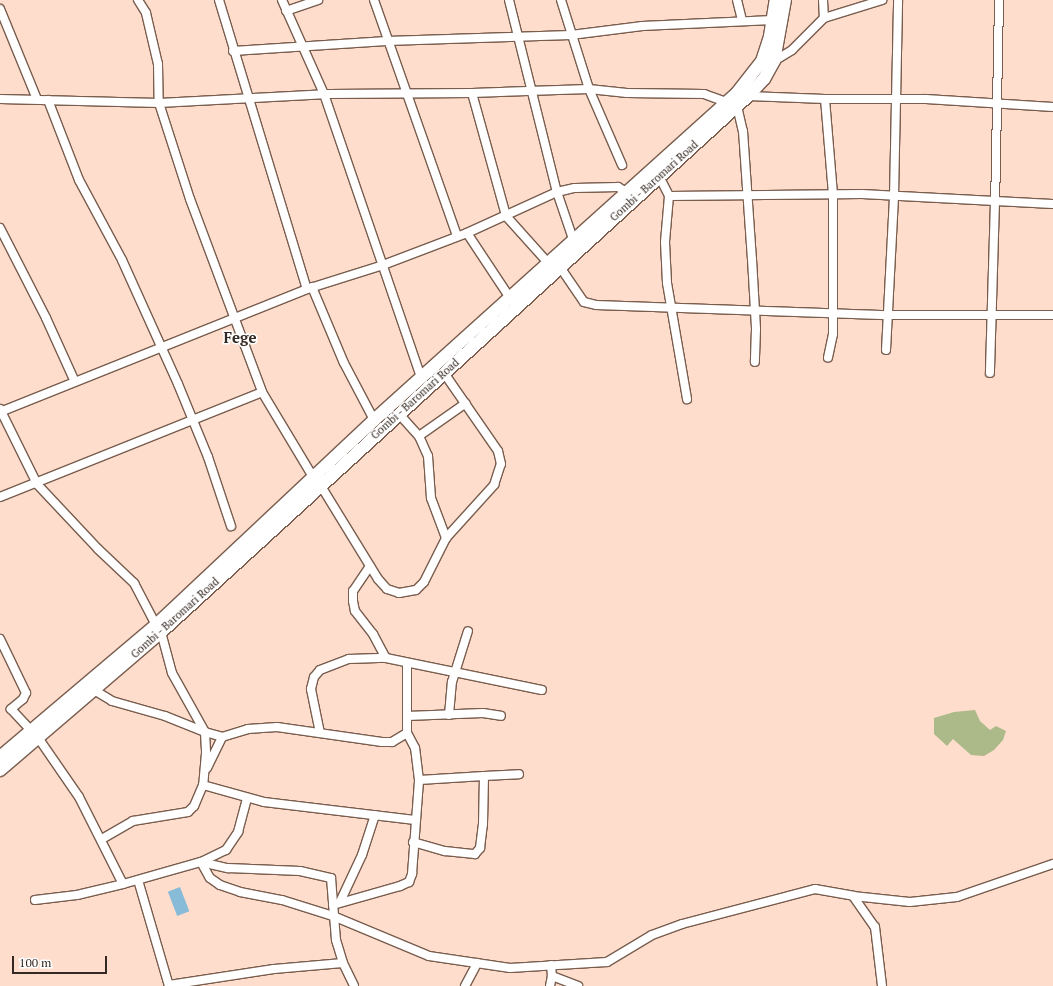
<!DOCTYPE html>
<html>
<head>
<meta charset="utf-8">
<style>
  body { margin:0 }
  #map { position:relative; width:1053px; height:986px; overflow:hidden; background:#feddcc; font-family:"PT Serif",serif }
  div>[style] { position:absolute }
  .forest>* { inset:0; background:#acba89 }
  .water>* { inset:0; background:#87bbd8; transform-origin:0 0 }
  .roads { filter:drop-shadow(1px 0 #795d4e) drop-shadow(-1px 0 #795d4e) drop-shadow(0 1px #795d4e) drop-shadow(0 -1px #795d4e) }
  .street>* { height:8px; margin:-4px; padding:0 4px; transform-origin:4px; border-radius:4px; background:#fff }
  .primary>* { height:12px; margin:-6px; padding:0 6px; transform-origin:6px; border-radius:6px; background:#fff }
  span { translate:-50% -50%; white-space:nowrap; text-align:center; line-height:1.15; -webkit-text-stroke:3px #fff; paint-order:stroke }
  .street-label { font-size:11px; color:#342822 }
  .district-label { font-size:15px; color:#342822; font-weight:700 }
  .scale { position:absolute; left:12px; top:956px; width:95px; height:18px; box-sizing:border-box; border:2px solid #342822; border-top:0; padding-left:5px; font-size:12px; line-height:14px; white-space:nowrap; color:#342822; -webkit-text-stroke:3px #fff; paint-order:stroke }
</style>
</head>
<body>
<div id="map">
  <div class="forest">
    <i style="clip-path:polygon(975px 710px,980px 721px,990px 730px,996px 726px,1006px 731px,1003px 740px,994px 750px,984px 756px,971px 755px,953px 739px,947px 746px,934px 734px,934px 718px,954px 712px)"></i>
  </div>
  <div class="water">
    <i style="left:180px;top:887px;width:26px;height:13px;rotate:69deg"></i>
  </div>
  <div class="roads">
    <div class="street">
      <i style="left:138px;top:0;width:15px;rotate:58deg"></i>
      <i style="left:146px;top:13px;width:52px;rotate:76.8deg"></i>
      <i style="left:158px;top:64px;width:39px;rotate:89deg"></i>
      <i style="left:159px;top:103px;width:101px;rotate:72.1deg"></i>
      <i style="left:190px;top:199px;width:206px;rotate:69.5deg"></i>
      <i style="left:262px;top:392px;width:99px;rotate:59deg"></i>
      <i style="left:219px;top:0;width:302px;rotate:73.1deg"></i>
      <i style="left:282px;top:0;width:103px;rotate:65.9deg"></i>
      <i style="left:324px;top:94px;width:300px;rotate:71.1deg"></i>
      <i style="left:374px;top:0;width:250px;rotate:70.6deg"></i>
      <i style="left:509px;top:0;width:198px;rotate:76deg"></i>
      <i style="left:557px;top:192px;width:53px;rotate:71.2deg"></i>
      <i style="left:561px;top:0;width:93px;rotate:72.5deg"></i>
      <i style="left:589px;top:89px;width:83px;rotate:66.5deg"></i>
      <i style="left:737px;top:0;width:21px;rotate:76deg"></i>
      <i style="left:823px;top:0;width:18px;rotate:87deg"></i>
      <i style="left:999px;top:0;width:201px;rotate:91.1deg"></i>
      <i style="left:995px;top:201px;width:58px;rotate:3deg"></i>
      <i style="left:0;top:9px;width:97px;rotate:67.7deg"></i>
      <i style="left:286px;top:11px;width:34px;rotate:-19deg"></i>
      <i style="left:233px;top:51px;width:154px;rotate:-3.7deg"></i>
      <i style="left:387px;top:41px;width:184px;rotate:-1.9deg"></i>
      <i style="left:571px;top:35px;width:72px;rotate:-7.2deg"></i>
      <i style="left:642px;top:26px;width:131px;rotate:-2.6deg"></i>
      <i style="left:774px;top:61px;width:21px;rotate:-31deg"></i>
      <i style="left:792px;top:50px;width:45px;rotate:-45deg"></i>
      <i style="left:824px;top:18px;width:61px;rotate:-17.2deg"></i>
      <i style="left:472px;top:93px;width:128px;rotate:74.5deg"></i>
      <i style="left:506px;top:216px;width:64px;rotate:48.1deg"></i>
      <i style="left:748px;top:96px;width:77px;rotate:2.2deg"></i>
      <i style="left:825px;top:99px;width:101px"></i>
      <i style="left:926px;top:99px;width:127px;rotate:3.6deg"></i>
      <i style="left:0;top:99px;width:159px;rotate:1.4deg"></i>
      <i style="left:159px;top:103px;width:170px;rotate:-3deg"></i>
      <i style="left:329px;top:94px;width:143px;rotate:-0.4deg"></i>
      <i style="left:472px;top:93px;width:117px;rotate:-2deg"></i>
      <i style="left:589px;top:89px;width:38px;rotate:6deg"></i>
      <i style="left:627px;top:93px;width:77px;rotate:0.7deg"></i>
      <i style="left:704px;top:94px;width:23px;rotate:20deg"></i>
      <i style="left:825px;top:99px;width:95px;rotate:85.2deg"></i>
      <i style="left:833px;top:194px;width:140px;rotate:90deg"></i>
      <i style="left:833px;top:334px;width:24px;rotate:102deg"></i>
      <i style="left:48px;top:100px;width:86px;rotate:68.8deg"></i>
      <i style="left:79px;top:180px;width:91px;rotate:61.7deg"></i>
      <i style="left:122px;top:260px;width:136px;rotate:65.7deg"></i>
      <i style="left:178px;top:384px;width:79px;rotate:67.7deg"></i>
      <i style="left:208px;top:457px;width:73px;rotate:71.6deg"></i>
      <i style="left:737px;top:106px;width:26px;rotate:77deg"></i>
      <i style="left:743px;top:131px;width:128px;rotate:86deg"></i>
      <i style="left:752px;top:259px;width:70px;rotate:86.7deg"></i>
      <i style="left:756px;top:329px;width:33px;rotate:92deg"></i>
      <i style="left:660px;top:178px;width:20px;rotate:63deg"></i>
      <i style="left:669px;top:196px;width:46px;rotate:95deg"></i>
      <i style="left:665px;top:242px;width:41px;rotate:87.2deg"></i>
      <i style="left:667px;top:283px;width:118px;rotate:80.2deg"></i>
      <i style="left:669px;top:196px;width:193px;rotate:-0.6deg"></i>
      <i style="left:862px;top:194px;width:133px;rotate:3deg"></i>
      <i style="left:995px;top:201px;width:172px;rotate:91.7deg"></i>
      <i style="left:0;top:228px;width:101px;rotate:62.9deg"></i>
      <i style="left:46px;top:318px;width:70px;rotate:65.6deg"></i>
      <i style="left:467px;top:233px;width:78px;rotate:56.5deg"></i>
      <i style="left:560px;top:267px;width:42px;rotate:55.6deg"></i>
      <i style="left:584px;top:302px;width:12px;rotate:14deg"></i>
      <i style="left:596px;top:305px;width:292px;rotate:2deg"></i>
      <i style="left:888px;top:315px;width:165px"></i>
      <i style="left:312px;top:287px;width:82px;rotate:67.2deg"></i>
      <i style="left:344px;top:363px;width:64px;rotate:62.2deg"></i>
      <i style="left:886px;top:350px;width:154px;rotate:-87deg"></i>
      <i style="left:894px;top:196px;width:196px;rotate:-88.8deg"></i>
      <i style="left:0;top:409px;width:84px;rotate:63.7deg"></i>
      <i style="left:37px;top:484px;width:89px;rotate:46.8deg"></i>
      <i style="left:98px;top:549px;width:50px;rotate:43.4deg"></i>
      <i style="left:134px;top:583px;width:47px;rotate:62.4deg"></i>
      <i style="left:0;top:412px;width:331px;rotate:-21.8deg"></i>
      <i style="left:307px;top:289px;width:80px;rotate:-17.5deg"></i>
      <i style="left:383px;top:265px;width:90px;rotate:-20.9deg"></i>
      <i style="left:467px;top:233px;width:99px;rotate:-24.5deg"></i>
      <i style="left:557px;top:192px;width:18px;rotate:-13deg"></i>
      <i style="left:575px;top:188px;width:43px;rotate:-1.3deg"></i>
      <i style="left:618px;top:187px;width:6px;rotate:31deg"></i>
      <i style="left:623px;top:190px;width:9px;rotate:69deg"></i>
      <i style="left:399px;top:414px;width:30px;rotate:48deg"></i>
      <i style="left:419px;top:436px;width:22px;rotate:66deg"></i>
      <i style="left:428px;top:456px;width:42px;rotate:85.9deg"></i>
      <i style="left:431px;top:498px;width:43px;rotate:69.4deg"></i>
      <i style="left:419px;top:436px;width:57px;rotate:-35.1deg"></i>
      <i style="left:321px;top:486px;width:109px;rotate:58.5deg"></i>
      <i style="left:378px;top:579px;width:13px;rotate:48deg"></i>
      <i style="left:387px;top:589px;width:13px;rotate:18deg"></i>
      <i style="left:399px;top:593px;width:17px;rotate:-10deg"></i>
      <i style="left:416px;top:590px;width:11px;rotate:-45deg"></i>
      <i style="left:424px;top:582px;width:49px;rotate:-63.4deg"></i>
      <i style="left:446px;top:538px;width:72px;rotate:-47.8deg"></i>
      <i style="left:494px;top:485px;width:22px;rotate:-72deg"></i>
      <i style="left:501px;top:464px;width:13px;rotate:-103deg"></i>
      <i style="left:498px;top:451px;width:95px;rotate:-124.7deg"></i>
      <i style="left:0;top:497px;width:282px;rotate:-21.8deg"></i>
      <i style="left:370px;top:566px;width:30px;rotate:124deg"></i>
      <i style="left:353px;top:591px;width:10px;rotate:90deg"></i>
      <i style="left:353px;top:601px;width:10px;rotate:79deg"></i>
      <i style="left:355px;top:611px;width:29px;rotate:52deg"></i>
      <i style="left:373px;top:634px;width:27px;rotate:62deg"></i>
      <i style="left:161px;top:632px;width:42px;rotate:75deg"></i>
      <i style="left:172px;top:673px;width:68px;rotate:60.8deg"></i>
      <i style="left:205px;top:732px;width:18px;rotate:16deg"></i>
      <i style="left:222px;top:737px;width:27px;rotate:-17deg"></i>
      <i style="left:248px;top:729px;width:29px;rotate:-4deg"></i>
      <i style="left:277px;top:727px;width:106px;rotate:8.1deg"></i>
      <i style="left:382px;top:742px;width:10px"></i>
      <i style="left:392px;top:742px;width:17px;rotate:-31deg"></i>
      <i style="left:0;top:639px;width:60px;rotate:64.3deg"></i>
      <i style="left:26px;top:693px;width:7px;rotate:117deg"></i>
      <i style="left:23px;top:699px;width:16px;rotate:140deg"></i>
      <i style="left:11px;top:709px;width:41px;rotate:47deg"></i>
      <i style="left:39px;top:739px;width:70px;rotate:55.4deg"></i>
      <i style="left:79px;top:797px;width:97px;rotate:63.2deg"></i>
      <i style="left:123px;top:884px;width:81px;rotate:-15.8deg"></i>
      <i style="left:201px;top:862px;width:28px;rotate:-26deg"></i>
      <i style="left:226px;top:850px;width:22px;rotate:-56deg"></i>
      <i style="left:238px;top:832px;width:35px;rotate:-75deg"></i>
      <i style="left:94px;top:690px;width:21px;rotate:31deg"></i>
      <i style="left:112px;top:701px;width:55px;rotate:15.8deg"></i>
      <i style="left:165px;top:716px;width:43px;rotate:21.8deg"></i>
      <i style="left:205px;top:732px;width:21px;rotate:87deg"></i>
      <i style="left:206px;top:753px;width:32px;rotate:95deg"></i>
      <i style="left:203px;top:785px;width:23px;rotate:113deg"></i>
      <i style="left:194px;top:806px;width:8px;rotate:135deg"></i>
      <i style="left:188px;top:812px;width:56px;rotate:170.7deg"></i>
      <i style="left:133px;top:821px;width:36px;rotate:150deg"></i>
      <i style="left:449px;top:715px;width:33px;rotate:-85deg"></i>
      <i style="left:452px;top:682px;width:53px;rotate:-72.6deg"></i>
      <i style="left:407px;top:716px;width:76px;rotate:-2.3deg"></i>
      <i style="left:483px;top:713px;width:18px;rotate:9deg"></i>
      <i style="left:320px;top:733px;width:45px;rotate:-101.6deg"></i>
      <i style="left:311px;top:689px;width:12px;rotate:-76deg"></i>
      <i style="left:314px;top:677px;width:9px;rotate:-49deg"></i>
      <i style="left:320px;top:670px;width:31px;rotate:-21deg"></i>
      <i style="left:349px;top:659px;width:37px;rotate:-2deg"></i>
      <i style="left:386px;top:658px;width:159px;rotate:11.6deg"></i>
      <i style="left:207px;top:768px;width:34px;rotate:-64deg"></i>
      <i style="left:484px;top:776px;width:35px;rotate:-3deg"></i>
      <i style="left:203px;top:785px;width:63px;rotate:15.6deg"></i>
      <i style="left:264px;top:802px;width:152px;rotate:6.8deg"></i>
      <i style="left:413px;top:842px;width:33px;rotate:16deg"></i>
      <i style="left:445px;top:851px;width:30px;rotate:6deg"></i>
      <i style="left:475px;top:854px;width:8px;rotate:-50deg"></i>
      <i style="left:480px;top:848px;width:24px;rotate:-83deg"></i>
      <i style="left:483px;top:824px;width:48px;rotate:-88.8deg"></i>
      <i style="left:484px;top:776px;width:65px;rotate:176.5deg"></i>
      <i style="left:201px;top:862px;width:18px;rotate:61deg"></i>
      <i style="left:210px;top:878px;width:12px;rotate:35deg"></i>
      <i style="left:220px;top:885px;width:21px;rotate:19deg"></i>
      <i style="left:240px;top:892px;width:43px;rotate:10.8deg"></i>
      <i style="left:282px;top:900px;width:53px;rotate:17.4deg"></i>
      <i style="left:333px;top:916px;width:104px;rotate:22.6deg"></i>
      <i style="left:429px;top:956px;width:82px;rotate:8.4deg"></i>
      <i style="left:510px;top:968px;width:97px;rotate:-3.5deg"></i>
      <i style="left:607px;top:962px;width:52px;rotate:-31deg"></i>
      <i style="left:652px;top:935px;width:32px;rotate:-20deg"></i>
      <i style="left:682px;top:924px;width:138px;rotate:-14.7deg"></i>
      <i style="left:815px;top:889px;width:39px;rotate:10deg"></i>
      <i style="left:853px;top:896px;width:57px;rotate:6deg"></i>
      <i style="left:910px;top:902px;width:47px;rotate:-6.1deg"></i>
      <i style="left:957px;top:897px;width:102px;rotate:-19deg"></i>
      <i style="left:201px;top:862px;width:28px;rotate:13deg"></i>
      <i style="left:228px;top:868px;width:72px;rotate:2.4deg"></i>
      <i style="left:300px;top:871px;width:32px;rotate:13deg"></i>
      <i style="left:331px;top:878px;width:62px;rotate:85.4deg"></i>
      <i style="left:336px;top:940px;width:24px;rotate:73deg"></i>
      <i style="left:343px;top:963px;width:25px;rotate:64deg"></i>
      <i style="left:138px;top:880px;width:110px;rotate:73.7deg"></i>
      <i style="left:853px;top:896px;width:38px;rotate:55deg"></i>
      <i style="left:875px;top:927px;width:59px;rotate:83.2deg"></i>
      <i style="left:35px;top:900px;width:42px;rotate:-6.8deg"></i>
      <i style="left:77px;top:895px;width:47px;rotate:-13.4deg"></i>
      <i style="left:340px;top:902px;width:52px;rotate:-64.9deg"></i>
      <i style="left:362px;top:855px;width:42px;rotate:-72deg"></i>
      <i style="left:333px;top:905px;width:70px;rotate:-15.8deg"></i>
      <i style="left:400px;top:886px;width:10px;rotate:-24deg"></i>
      <i style="left:409px;top:882px;width:9px;rotate:-69deg"></i>
      <i style="left:412px;top:874px;width:94px;rotate:-85.7deg"></i>
      <i style="left:419px;top:780px;width:32px;rotate:-97deg"></i>
      <i style="left:415px;top:748px;width:17px;rotate:-118deg"></i>
      <i style="left:407px;top:733px;width:70px;rotate:-90deg"></i>
      <i style="left:551px;top:965px;width:11px;rotate:85deg"></i>
      <i style="left:552px;top:976px;width:28px;rotate:21deg"></i>
      <i style="left:169px;top:985px;width:106px;rotate:-8.7deg"></i>
      <i style="left:274px;top:969px;width:69px;rotate:-5deg"></i>
      <i style="left:465px;top:986px;width:26px;rotate:-62deg"></i>
      <i style="left:550px;top:986px;width:10px;rotate:-79deg"></i>
    </div>
    <div class="primary">
      <i style="left:0;top:757px;width:204px;rotate:-40.2deg"></i>
      <i style="left:156px;top:625px;width:299px;rotate:-43.2deg"></i>
      <i style="left:374px;top:420px;width:489px;rotate:-42deg"></i>
      <i style="left:737px;top:93px;width:41px;rotate:-52deg"></i>
      <i style="left:762px;top:61px;width:26px;rotate:-72deg"></i>
      <i style="left:770px;top:36px;width:36px;rotate:-81deg"></i>
      <i style="left:0;top:770px;width:212px;rotate:-40.6deg"></i>
      <i style="left:161px;top:632px;width:795px;rotate:-42.4deg"></i>
      <i style="left:748px;top:96px;width:23px;rotate:-47deg"></i>
      <i style="left:764px;top:79px;width:21px;rotate:-61deg"></i>
      <i style="left:774px;top:61px;width:62px;rotate:-79.8deg"></i>
    </div>
  </div>
  <div class="street-label">
    <span style="left:654px;top:181px;rotate:-42deg">Gombi - Baromari Road</span>
    <span style="left:415px;top:399px;rotate:-42deg">Gombi - Baromari Road</span>
    <span style="left:175px;top:618px;rotate:-42deg">Gombi - Baromari Road</span>
  </div>
  <div class="district-label">
    <span style="left:240px;top:338px">Fege</span>
  </div>
  <div class="scale">100 m</div>
</div>
</body>
</html>
